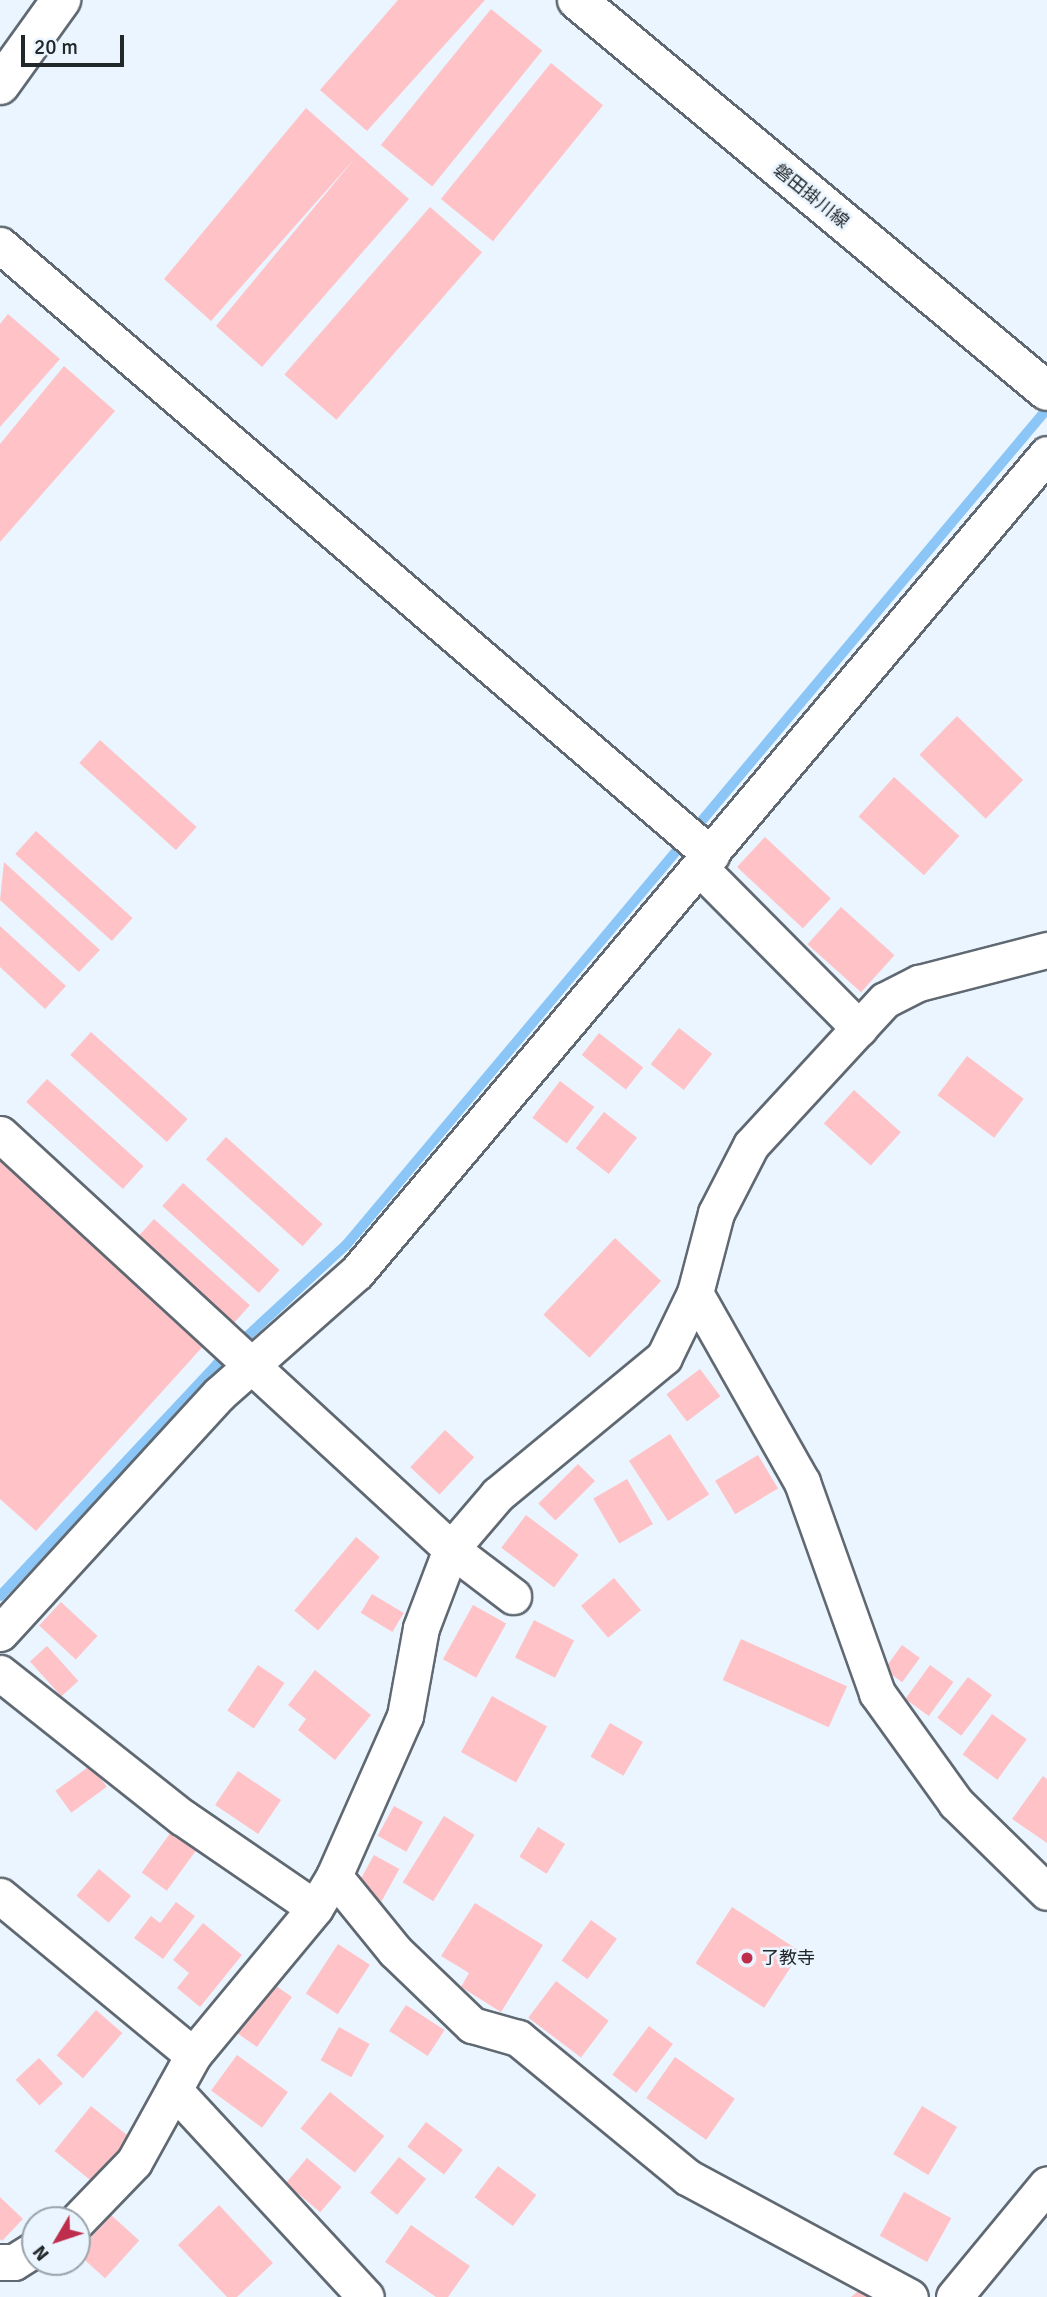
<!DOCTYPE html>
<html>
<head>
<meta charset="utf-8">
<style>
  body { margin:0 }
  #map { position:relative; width:1047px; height:2297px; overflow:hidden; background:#eaf5ff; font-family:Signika,"Noto Sans JP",sans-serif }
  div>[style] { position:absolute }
  .stream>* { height:10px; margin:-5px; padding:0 5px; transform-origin:5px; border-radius:5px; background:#8bc6f6 }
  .building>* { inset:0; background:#ffc3c7; transform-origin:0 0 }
  .roads { filter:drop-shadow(2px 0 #606972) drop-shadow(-2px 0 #606972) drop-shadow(0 2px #606972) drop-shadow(0 -2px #606972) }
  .minor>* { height:35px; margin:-17.5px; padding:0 17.5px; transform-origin:17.5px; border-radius:17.5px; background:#fff }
  .tertiary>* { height:38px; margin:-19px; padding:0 19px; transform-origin:19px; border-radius:19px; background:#fff }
  .secondary>* { height:38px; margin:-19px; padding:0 19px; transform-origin:19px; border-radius:19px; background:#fff }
  .dots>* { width:19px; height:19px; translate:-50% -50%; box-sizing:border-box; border:4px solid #eaf5ff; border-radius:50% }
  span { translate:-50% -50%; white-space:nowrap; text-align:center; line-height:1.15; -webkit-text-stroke:5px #eaf5ff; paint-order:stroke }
  .street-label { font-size:18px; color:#22272a }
  .poi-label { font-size:18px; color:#22272a }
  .left { translate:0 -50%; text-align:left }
  .north { position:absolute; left:21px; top:2206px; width:70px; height:70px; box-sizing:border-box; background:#eaf5ff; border:2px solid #9aa3aa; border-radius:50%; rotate:231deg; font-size:19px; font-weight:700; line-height:28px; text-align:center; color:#22272a }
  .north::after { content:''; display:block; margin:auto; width:24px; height:32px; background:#be2e4c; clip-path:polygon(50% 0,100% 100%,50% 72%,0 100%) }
  .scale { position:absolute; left:21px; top:35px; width:103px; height:32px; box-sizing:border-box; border:4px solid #22272a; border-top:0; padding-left:9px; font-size:21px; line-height:24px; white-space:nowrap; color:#22272a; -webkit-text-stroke:5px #eaf5ff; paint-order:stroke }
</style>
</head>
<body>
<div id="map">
  <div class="stream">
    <i style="left:0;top:1596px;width:318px;rotate:-46.9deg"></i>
    <i style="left:217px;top:1364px;width:177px;rotate:-42.7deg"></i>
    <i style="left:347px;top:1244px;width:1090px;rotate:-50.03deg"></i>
  </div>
  <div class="building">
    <i style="clip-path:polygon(398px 0,485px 0,367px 131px,320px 90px)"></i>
    <i style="left:491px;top:9px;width:66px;height:175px;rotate:39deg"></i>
    <i style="left:551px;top:63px;width:67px;height:175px;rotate:39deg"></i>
    <i style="clip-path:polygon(306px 108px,409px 199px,262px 367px,216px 326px,356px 157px,211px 321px,164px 279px)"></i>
    <i style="left:430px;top:207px;width:69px;height:222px;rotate:41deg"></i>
    <i style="clip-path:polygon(8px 314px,60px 359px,0 427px,0 324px)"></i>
    <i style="clip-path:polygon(64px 366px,115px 411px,0 542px,0 444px)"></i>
    <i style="left:957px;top:716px;width:92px;height:54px;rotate:44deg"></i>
    <i style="left:100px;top:740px;width:130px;height:31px;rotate:42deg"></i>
    <i style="left:894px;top:777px;width:88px;height:53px;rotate:42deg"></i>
    <i style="left:36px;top:831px;width:130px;height:31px;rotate:42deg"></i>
    <i style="left:765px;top:837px;width:90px;height:41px;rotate:43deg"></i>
    <i style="clip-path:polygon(4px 862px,100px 950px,79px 972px,0 900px)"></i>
    <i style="left:841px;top:907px;width:72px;height:50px;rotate:42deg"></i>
    <i style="clip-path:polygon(0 926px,66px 986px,45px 1009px,0 967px)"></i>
    <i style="left:679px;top:1028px;width:42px;height:46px;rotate:38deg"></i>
    <i style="left:91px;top:1032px;width:130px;height:31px;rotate:42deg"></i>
    <i style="left:599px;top:1033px;width:56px;height:28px;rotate:38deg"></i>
    <i style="left:967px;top:1056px;width:71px;height:49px;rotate:37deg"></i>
    <i style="left:47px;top:1079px;width:130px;height:31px;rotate:42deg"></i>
    <i style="left:560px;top:1081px;width:43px;height:46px;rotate:37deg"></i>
    <i style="left:854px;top:1090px;width:63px;height:45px;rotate:42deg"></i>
    <i style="left:604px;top:1112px;width:42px;height:46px;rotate:38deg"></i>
    <i style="left:226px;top:1137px;width:130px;height:30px;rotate:42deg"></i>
    <i style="clip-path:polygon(0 1157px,206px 1343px,36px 1531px,0 1499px)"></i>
    <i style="left:183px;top:1183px;width:130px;height:31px;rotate:42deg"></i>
    <i style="left:154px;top:1219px;width:129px;height:31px;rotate:42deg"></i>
    <i style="left:615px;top:1238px;width:63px;height:105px;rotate:43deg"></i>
    <i style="left:700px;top:1369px;width:34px;height:42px;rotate:53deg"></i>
    <i style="left:445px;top:1430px;width:40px;height:51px;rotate:43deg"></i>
    <i style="left:670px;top:1434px;width:72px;height:49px;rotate:57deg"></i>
    <i style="left:758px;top:1455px;width:39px;height:50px;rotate:59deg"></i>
    <i style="left:578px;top:1464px;width:24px;height:56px;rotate:45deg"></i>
    <i style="left:627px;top:1479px;width:52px;height:39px;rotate:60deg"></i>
    <i style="left:526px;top:1515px;width:66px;height:41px;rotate:37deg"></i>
    <i style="left:356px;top:1537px;width:31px;height:96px;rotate:40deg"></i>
    <i style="left:614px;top:1578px;width:42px;height:43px;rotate:50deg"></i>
    <i style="left:372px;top:1594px;width:37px;height:22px;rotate:31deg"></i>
    <i style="left:61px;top:1602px;width:50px;height:32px;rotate:43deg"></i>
    <i style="left:473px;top:1605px;width:38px;height:62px;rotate:29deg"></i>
    <i style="left:534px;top:1620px;width:45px;height:42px;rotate:27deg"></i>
    <i style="left:741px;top:1639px;width:116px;height:45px;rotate:24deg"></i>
    <i style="left:902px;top:1645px;width:22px;height:30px;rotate:36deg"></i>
    <i style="left:47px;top:1646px;width:47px;height:23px;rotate:48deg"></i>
    <i style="left:258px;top:1665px;width:32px;height:55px;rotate:34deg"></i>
    <i style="left:930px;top:1665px;width:29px;height:42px;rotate:36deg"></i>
    <i style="clip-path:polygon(315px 1670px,371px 1715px,335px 1760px,298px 1730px,306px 1719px,288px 1705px)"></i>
    <i style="left:968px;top:1677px;width:30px;height:51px;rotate:37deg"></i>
    <i style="left:492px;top:1696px;width:63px;height:64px;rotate:29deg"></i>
    <i style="left:992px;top:1714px;width:43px;height:50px;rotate:36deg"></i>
    <i style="left:610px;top:1723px;width:38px;height:39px;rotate:30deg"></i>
    <i style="left:91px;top:1765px;width:27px;height:44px;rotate:54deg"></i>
    <i style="left:238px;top:1771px;width:52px;height:41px;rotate:34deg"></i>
    <i style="clip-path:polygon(1043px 1776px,1047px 1779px,1047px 1843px,1012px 1819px)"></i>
    <i style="left:394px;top:1806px;width:33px;height:34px;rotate:29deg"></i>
    <i style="left:444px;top:1816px;width:36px;height:78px;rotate:32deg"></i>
    <i style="left:538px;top:1827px;width:32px;height:35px;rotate:32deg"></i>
    <i style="left:174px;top:1828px;width:31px;height:55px;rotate:36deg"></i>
    <i style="left:374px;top:1855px;width:29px;height:38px;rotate:29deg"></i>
    <i style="left:99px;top:1869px;width:42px;height:35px;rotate:40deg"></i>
    <i style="clip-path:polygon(176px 1902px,195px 1916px,163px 1959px,134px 1938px,151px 1916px,160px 1923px)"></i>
    <i style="clip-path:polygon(475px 1903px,543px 1945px,501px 2012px,461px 1987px,469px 1973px,441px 1956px)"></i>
    <i style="left:732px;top:1907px;width:82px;height:67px;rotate:33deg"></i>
    <i style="left:591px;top:1920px;width:32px;height:50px;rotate:36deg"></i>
    <i style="clip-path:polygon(203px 1923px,242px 1955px,200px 2007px,177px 1988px,189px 1973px,173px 1960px)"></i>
    <i style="left:338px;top:1944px;width:38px;height:59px;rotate:33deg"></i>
    <i style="left:269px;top:1981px;width:28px;height:61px;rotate:35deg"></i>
    <i style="left:556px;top:1981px;width:66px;height:46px;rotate:37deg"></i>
    <i style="left:406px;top:2005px;width:46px;height:31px;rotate:33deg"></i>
    <i style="left:96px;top:2010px;width:35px;height:60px;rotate:41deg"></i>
    <i style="left:649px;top:2026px;width:30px;height:61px;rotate:37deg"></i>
    <i style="left:339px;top:2027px;width:35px;height:38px;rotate:29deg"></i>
    <i style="left:237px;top:2055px;width:63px;height:44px;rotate:36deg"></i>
    <i style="left:675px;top:2057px;width:73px;height:50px;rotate:35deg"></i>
    <i style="left:39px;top:2058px;width:35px;height:32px;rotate:47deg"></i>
    <i style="left:330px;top:2092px;width:70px;height:47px;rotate:39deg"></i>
    <i style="left:91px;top:2106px;width:57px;height:58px;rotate:39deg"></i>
    <i style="left:922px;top:2106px;width:41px;height:56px;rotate:31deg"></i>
    <i style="left:426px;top:2122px;width:46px;height:31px;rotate:37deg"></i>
    <i style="left:399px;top:2157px;width:35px;height:46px;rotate:39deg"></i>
    <i style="left:307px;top:2158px;width:45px;height:33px;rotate:40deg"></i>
    <i style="left:498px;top:2166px;width:48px;height:39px;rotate:37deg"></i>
    <i style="left:904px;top:2192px;width:54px;height:50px;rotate:29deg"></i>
    <i style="clip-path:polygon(0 2197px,23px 2219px,2px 2241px,0 2239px)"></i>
    <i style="clip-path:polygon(219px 2205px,273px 2263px,237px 2297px,227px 2297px,178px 2245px)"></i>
    <i style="left:111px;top:2215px;width:38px;height:51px;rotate:42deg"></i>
    <i style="clip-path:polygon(411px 2225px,470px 2266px,448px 2297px,436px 2297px,385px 2262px)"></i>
    <i style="clip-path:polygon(864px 2286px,873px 2297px,851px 2297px)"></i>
  </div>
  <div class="roads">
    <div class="minor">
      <i style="left:0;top:245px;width:937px;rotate:40.63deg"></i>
      <i style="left:700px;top:868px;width:226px;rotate:45.2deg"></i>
      <i style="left:0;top:1134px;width:613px;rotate:42.62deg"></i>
      <i style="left:451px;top:1549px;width:78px;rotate:37.2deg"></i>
      <i style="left:695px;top:1293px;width:217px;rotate:60.5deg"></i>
      <i style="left:802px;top:1482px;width:224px;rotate:70.4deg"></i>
      <i style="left:877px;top:1693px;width:135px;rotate:54.3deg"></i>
      <i style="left:956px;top:1803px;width:127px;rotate:44.4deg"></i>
      <i style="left:0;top:1633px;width:324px;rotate:-47.5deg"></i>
      <i style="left:219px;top:1394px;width:184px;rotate:-41.5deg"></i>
      <i style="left:357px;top:1272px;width:1070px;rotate:-49.85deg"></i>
      <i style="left:0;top:1673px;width:232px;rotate:38.4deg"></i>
      <i style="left:182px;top:1817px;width:161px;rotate:34.4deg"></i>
      <i style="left:334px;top:1876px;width:97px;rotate:50.9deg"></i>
      <i style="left:395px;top:1951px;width:107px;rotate:43.9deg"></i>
      <i style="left:472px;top:2025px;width:48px;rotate:15.8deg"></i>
      <i style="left:518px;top:2038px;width:219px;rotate:39.4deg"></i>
      <i style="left:687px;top:2177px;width:253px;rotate:28.3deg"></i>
      <i style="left:0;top:1896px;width:250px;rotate:39.5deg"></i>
      <i style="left:174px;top:2090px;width:282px;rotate:47.2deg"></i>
      <i style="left:77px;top:2221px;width:82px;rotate:-46deg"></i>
      <i style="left:134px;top:2162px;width:122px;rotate:-61.1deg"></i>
      <i style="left:193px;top:2055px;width:191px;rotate:-50.3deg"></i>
      <i style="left:315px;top:1908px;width:37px;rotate:-59deg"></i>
      <i style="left:334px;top:1876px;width:175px;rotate:-66.1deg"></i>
      <i style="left:405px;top:1716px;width:89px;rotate:-79.7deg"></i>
      <i style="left:421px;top:1628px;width:85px;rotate:-69.2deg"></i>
      <i style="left:451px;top:1549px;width:72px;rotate:-49.5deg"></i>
      <i style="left:498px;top:1494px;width:215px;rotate:-39.5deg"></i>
      <i style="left:664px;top:1357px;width:71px;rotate:-64.2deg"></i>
      <i style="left:695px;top:1293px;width:83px;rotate:-75.3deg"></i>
      <i style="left:716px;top:1213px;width:76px;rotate:-62.8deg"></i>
      <i style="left:751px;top:1145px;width:197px;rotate:-47.3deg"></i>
      <i style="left:885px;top:1000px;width:38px;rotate:-27deg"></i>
      <i style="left:919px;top:983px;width:132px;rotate:-14.5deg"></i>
      <i style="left:0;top:2262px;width:14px"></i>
      <i style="left:14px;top:2262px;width:25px;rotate:-32deg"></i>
      <i style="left:954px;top:2297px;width:146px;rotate:-50.5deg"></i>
    </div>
    <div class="tertiary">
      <i style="left:0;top:85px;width:105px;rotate:-54.3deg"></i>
    </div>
    <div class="secondary">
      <i style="left:577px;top:0;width:611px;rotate:39.76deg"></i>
    </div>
  </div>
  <div class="dots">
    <i style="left:747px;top:1958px;background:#be2e4c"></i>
  </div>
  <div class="street-label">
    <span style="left:811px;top:196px;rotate:39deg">磐田掛川線</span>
  </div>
  <div class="poi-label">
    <span class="left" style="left:761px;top:1958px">了教寺</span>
  </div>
  <div class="north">N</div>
  <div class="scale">20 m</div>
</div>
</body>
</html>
